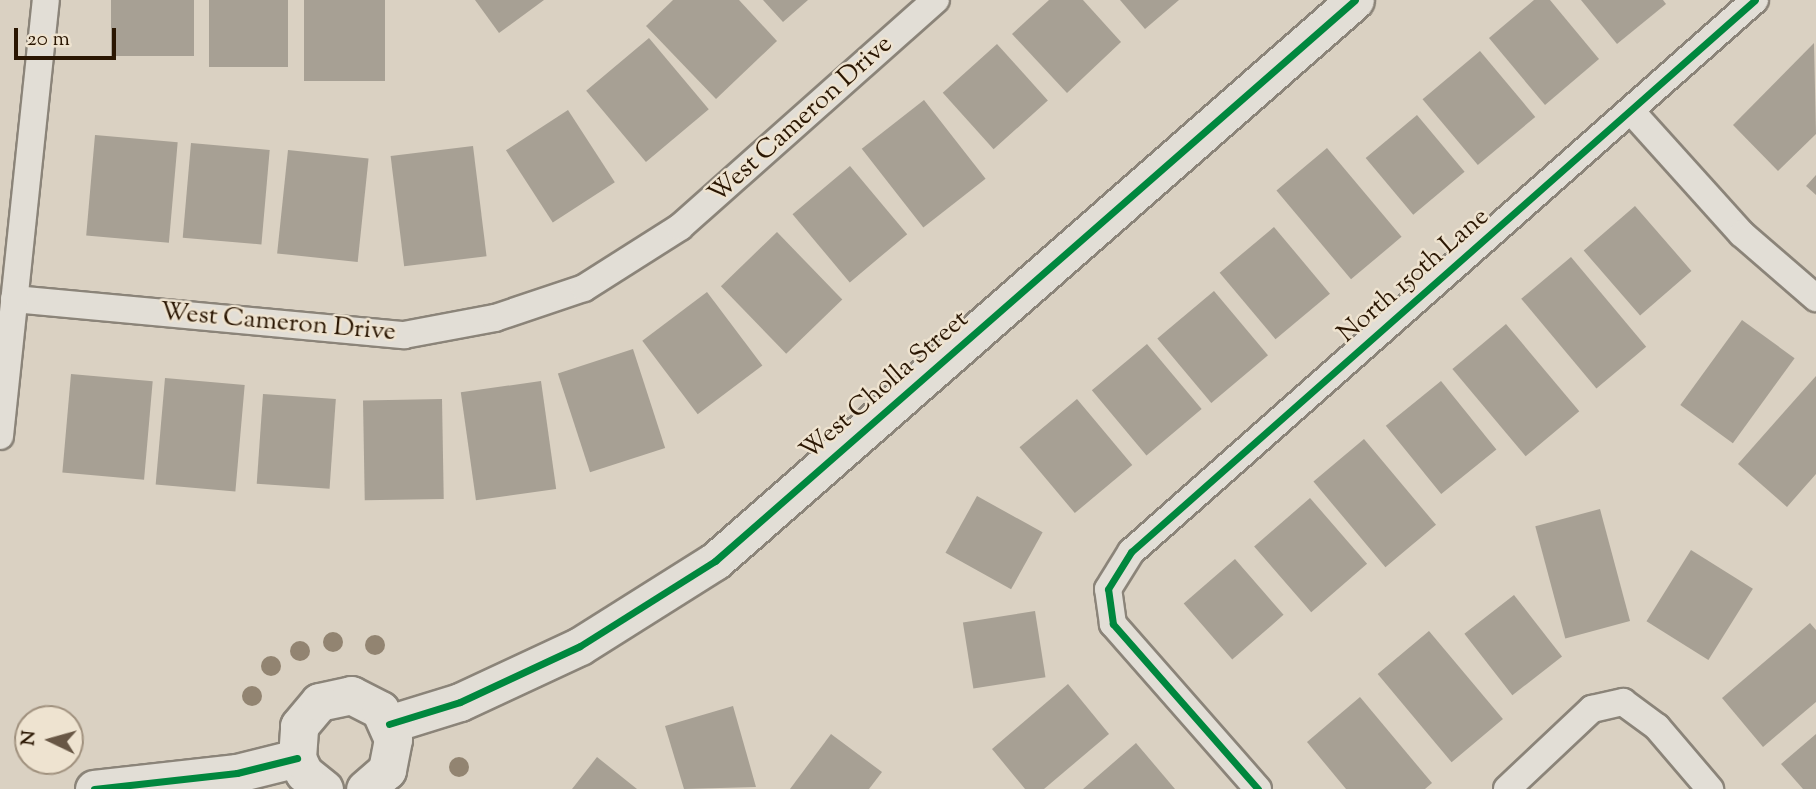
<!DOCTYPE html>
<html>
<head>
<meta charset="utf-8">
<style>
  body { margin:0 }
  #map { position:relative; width:1816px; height:789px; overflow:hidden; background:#dad1c2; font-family:"Sorts Mill Goudy",serif }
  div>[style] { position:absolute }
  .building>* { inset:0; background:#a7a094; transform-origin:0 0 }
  .roads { filter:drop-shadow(2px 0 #8b8479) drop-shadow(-2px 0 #8b8479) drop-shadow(0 2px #8b8479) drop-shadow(0 -2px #8b8479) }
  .street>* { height:26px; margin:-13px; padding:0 13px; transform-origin:13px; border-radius:13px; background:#e2ded6 }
  .secondary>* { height:37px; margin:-18.5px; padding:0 18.5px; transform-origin:18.5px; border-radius:18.5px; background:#e2ded6 }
  .cycleway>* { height:7px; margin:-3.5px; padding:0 3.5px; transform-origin:3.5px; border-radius:3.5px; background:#00873e }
  .trees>* { width:20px; height:20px; margin:-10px; border-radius:50%; background:#928471 }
  span { translate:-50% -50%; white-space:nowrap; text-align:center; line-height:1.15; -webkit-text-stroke:5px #eee3d0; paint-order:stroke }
  .street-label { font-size:26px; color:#2a1602 }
  .north { position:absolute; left:14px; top:705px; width:70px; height:70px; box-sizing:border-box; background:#eee3d0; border:2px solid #a0917e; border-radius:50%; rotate:275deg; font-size:19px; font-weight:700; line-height:28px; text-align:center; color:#2a1602 }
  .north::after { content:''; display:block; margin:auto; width:24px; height:32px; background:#685745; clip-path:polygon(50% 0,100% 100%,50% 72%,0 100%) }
  .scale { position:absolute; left:14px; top:28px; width:102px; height:32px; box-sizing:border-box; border:4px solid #2a1602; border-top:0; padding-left:9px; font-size:21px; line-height:24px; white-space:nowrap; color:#2a1602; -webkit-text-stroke:5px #eee3d0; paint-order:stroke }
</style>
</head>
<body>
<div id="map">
  <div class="building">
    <i style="left:111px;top:0;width:83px;height:56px"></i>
    <i style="left:209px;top:0;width:79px;height:67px"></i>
    <i style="left:304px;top:0;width:81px;height:81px"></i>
    <i style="clip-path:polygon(475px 0,544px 0,499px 33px)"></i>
    <i style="clip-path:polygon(673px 0,739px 0,777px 41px,716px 99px,646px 26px)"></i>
    <i style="clip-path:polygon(763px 0,808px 0,783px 22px)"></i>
    <i style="clip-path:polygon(1049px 0,1083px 0,1121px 42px,1067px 93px,1012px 34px)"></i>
    <i style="clip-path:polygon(1120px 0,1179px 0,1145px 29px)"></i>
    <i style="clip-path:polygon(1534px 0,1550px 0,1599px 59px,1545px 105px,1489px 38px)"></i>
    <i style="clip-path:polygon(1581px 0,1663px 0,1666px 4px,1617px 44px)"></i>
    <i style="left:649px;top:38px;width:93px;height:82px;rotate:50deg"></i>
    <i style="clip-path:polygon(1814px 43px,1816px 134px,1778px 171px,1733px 125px)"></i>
    <i style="left:997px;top:44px;width:76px;height:73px;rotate:48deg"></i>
    <i style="left:1480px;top:51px;width:86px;height:75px;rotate:50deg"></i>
    <i style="left:924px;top:100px;width:100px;height:79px;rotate:52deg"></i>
    <i style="left:568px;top:110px;width:86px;height:74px;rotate:57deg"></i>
    <i style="left:1417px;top:115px;width:74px;height:67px;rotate:50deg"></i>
    <i style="left:95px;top:135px;width:83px;height:101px;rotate:5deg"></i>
    <i style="left:191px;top:143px;width:79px;height:95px;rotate:5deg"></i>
    <i style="left:473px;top:146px;width:111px;height:83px;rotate:83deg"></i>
    <i style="left:1327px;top:148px;width:116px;height:66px;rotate:50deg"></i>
    <i style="left:288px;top:150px;width:81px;height:104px;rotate:6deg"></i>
    <i style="left:850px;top:166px;width:89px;height:75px;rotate:50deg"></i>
    <i style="clip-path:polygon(1816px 175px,1816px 195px,1806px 186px)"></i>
    <i style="left:1635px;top:206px;width:86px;height:68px;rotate:49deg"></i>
    <i style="left:1274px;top:227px;width:87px;height:71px;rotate:50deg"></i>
    <i style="left:777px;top:232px;width:94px;height:78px;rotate:46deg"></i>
    <i style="left:1571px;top:257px;width:117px;height:65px;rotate:50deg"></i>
    <i style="left:1214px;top:291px;width:84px;height:74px;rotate:50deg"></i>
    <i style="left:707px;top:292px;width:92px;height:81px;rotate:53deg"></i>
    <i style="left:1742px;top:320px;width:65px;height:105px;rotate:36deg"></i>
    <i style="left:1506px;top:324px;width:114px;height:70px;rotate:50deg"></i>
    <i style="left:1147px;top:344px;width:85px;height:72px;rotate:50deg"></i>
    <i style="left:633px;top:349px;width:104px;height:79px;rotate:72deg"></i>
    <i style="left:71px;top:374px;width:82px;height:99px;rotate:5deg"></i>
    <i style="clip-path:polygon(1816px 376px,1816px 474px,1787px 507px,1738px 464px)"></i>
    <i style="left:165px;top:378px;width:80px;height:107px;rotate:5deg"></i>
    <i style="left:541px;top:381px;width:109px;height:81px;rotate:82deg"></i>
    <i style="left:1441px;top:381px;width:88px;height:71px;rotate:51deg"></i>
    <i style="left:263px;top:394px;width:73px;height:90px;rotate:4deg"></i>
    <i style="left:442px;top:399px;width:100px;height:79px;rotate:89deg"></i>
    <i style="left:1077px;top:399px;width:86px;height:75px;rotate:50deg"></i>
    <i style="left:1364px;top:439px;width:112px;height:66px;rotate:50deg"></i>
    <i style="left:977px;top:496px;width:75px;height:65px;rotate:29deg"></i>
    <i style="left:1310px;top:498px;width:87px;height:74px;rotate:49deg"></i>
    <i style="left:1600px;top:509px;width:116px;height:67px;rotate:75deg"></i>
    <i style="left:1691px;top:550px;width:73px;height:84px;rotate:32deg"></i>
    <i style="left:1235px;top:559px;width:74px;height:68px;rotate:49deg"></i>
    <i style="left:1514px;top:595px;width:78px;height:63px;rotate:52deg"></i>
    <i style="left:1035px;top:611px;width:67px;height:73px;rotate:81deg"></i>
    <i style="clip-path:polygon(1810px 623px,1816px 630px,1816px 702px,1763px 747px,1722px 698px)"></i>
    <i style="left:1429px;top:631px;width:115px;height:67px;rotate:50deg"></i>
    <i style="clip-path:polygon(1068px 684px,1109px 734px,1044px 789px,1025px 789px,992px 749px)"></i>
    <i style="clip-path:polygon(1360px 697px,1432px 783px,1425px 789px,1346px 789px,1307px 742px)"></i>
    <i style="clip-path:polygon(733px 706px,756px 787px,684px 789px,665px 726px)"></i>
    <i style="clip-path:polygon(831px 734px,882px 772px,869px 789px,790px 789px)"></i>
    <i style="clip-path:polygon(1816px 734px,1816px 789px,1803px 789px,1781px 764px)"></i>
    <i style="clip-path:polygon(1136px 743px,1175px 789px,1083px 789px)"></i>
    <i style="clip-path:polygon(597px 757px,637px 789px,572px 789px)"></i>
  </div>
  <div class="roads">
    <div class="street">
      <i style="left:1632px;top:112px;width:164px;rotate:48deg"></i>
      <i style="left:1742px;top:234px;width:98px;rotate:40.9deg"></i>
      <i style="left:14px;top:299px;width:392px;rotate:5.3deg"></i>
      <i style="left:404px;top:335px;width:93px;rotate:-10.6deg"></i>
      <i style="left:495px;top:318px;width:94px;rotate:-18.6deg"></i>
      <i style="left:584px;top:288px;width:114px;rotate:-32.4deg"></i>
      <i style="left:680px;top:227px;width:342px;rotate:-41.6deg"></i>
      <i style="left:0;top:436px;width:438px;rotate:-84deg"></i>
      <i style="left:1258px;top:789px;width:220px;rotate:-131.3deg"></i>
      <i style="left:1113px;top:624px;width:35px;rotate:-98deg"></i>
      <i style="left:1108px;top:589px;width:44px;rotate:-58.1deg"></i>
      <i style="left:1131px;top:552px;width:833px;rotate:-41.5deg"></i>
      <i style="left:1507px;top:789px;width:117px;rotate:-43.3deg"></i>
      <i style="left:1592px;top:709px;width:32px;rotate:-13deg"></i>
      <i style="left:1623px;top:702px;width:42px;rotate:36.3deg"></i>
      <i style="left:1657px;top:727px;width:82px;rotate:49.5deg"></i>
    </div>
    <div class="secondary">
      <i style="left:389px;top:724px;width:74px;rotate:-17.2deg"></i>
      <i style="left:460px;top:702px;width:132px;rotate:-25deg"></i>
      <i style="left:580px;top:646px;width:160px;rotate:-32.2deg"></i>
      <i style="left:715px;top:561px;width:851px;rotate:-41.24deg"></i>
      <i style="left:94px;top:789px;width:144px;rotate:-6.4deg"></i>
      <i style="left:237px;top:773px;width:62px;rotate:-14deg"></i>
      <i style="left:324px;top:789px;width:26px;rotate:-141deg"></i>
      <i style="left:304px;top:773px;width:17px;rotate:-115deg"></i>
      <i style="left:297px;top:758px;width:32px;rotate:-86deg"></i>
      <i style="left:299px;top:726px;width:31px;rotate:-50deg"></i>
      <i style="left:319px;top:702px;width:33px;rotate:-12deg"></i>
      <i style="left:351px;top:695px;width:33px;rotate:27deg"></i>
      <i style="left:380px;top:710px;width:32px;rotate:66deg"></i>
      <i style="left:393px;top:739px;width:32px;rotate:101deg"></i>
      <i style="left:387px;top:770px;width:29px;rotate:139deg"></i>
    </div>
  </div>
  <div class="cycleway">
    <i style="left:389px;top:724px;width:74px;rotate:-17.2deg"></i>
    <i style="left:460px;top:702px;width:132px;rotate:-25deg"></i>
    <i style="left:580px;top:646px;width:160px;rotate:-32.2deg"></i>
    <i style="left:715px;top:561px;width:851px;rotate:-41.24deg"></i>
    <i style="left:94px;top:789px;width:144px;rotate:-6.4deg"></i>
    <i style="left:237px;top:773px;width:62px;rotate:-14deg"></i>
    <i style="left:1258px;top:789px;width:220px;rotate:-131.3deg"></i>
    <i style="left:1113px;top:624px;width:35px;rotate:-98deg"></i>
    <i style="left:1108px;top:589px;width:44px;rotate:-58.1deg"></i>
    <i style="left:1131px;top:552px;width:833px;rotate:-41.5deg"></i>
  </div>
  <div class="trees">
    <i style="left:333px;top:642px"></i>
    <i style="left:375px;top:645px"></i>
    <i style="left:300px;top:651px"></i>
    <i style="left:271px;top:666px"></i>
    <i style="left:252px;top:696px"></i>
    <i style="left:459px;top:767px"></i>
  </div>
  <div class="street-label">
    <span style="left:801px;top:120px;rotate:-42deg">West Cameron Drive</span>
    <span style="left:1414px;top:276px;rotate:-41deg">North 150th Lane</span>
    <span style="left:278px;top:323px;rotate:5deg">West Cameron Drive</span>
    <span style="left:885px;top:386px;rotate:-41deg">West Cholla Street</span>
  </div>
  <div class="north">N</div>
  <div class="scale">20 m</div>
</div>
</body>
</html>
